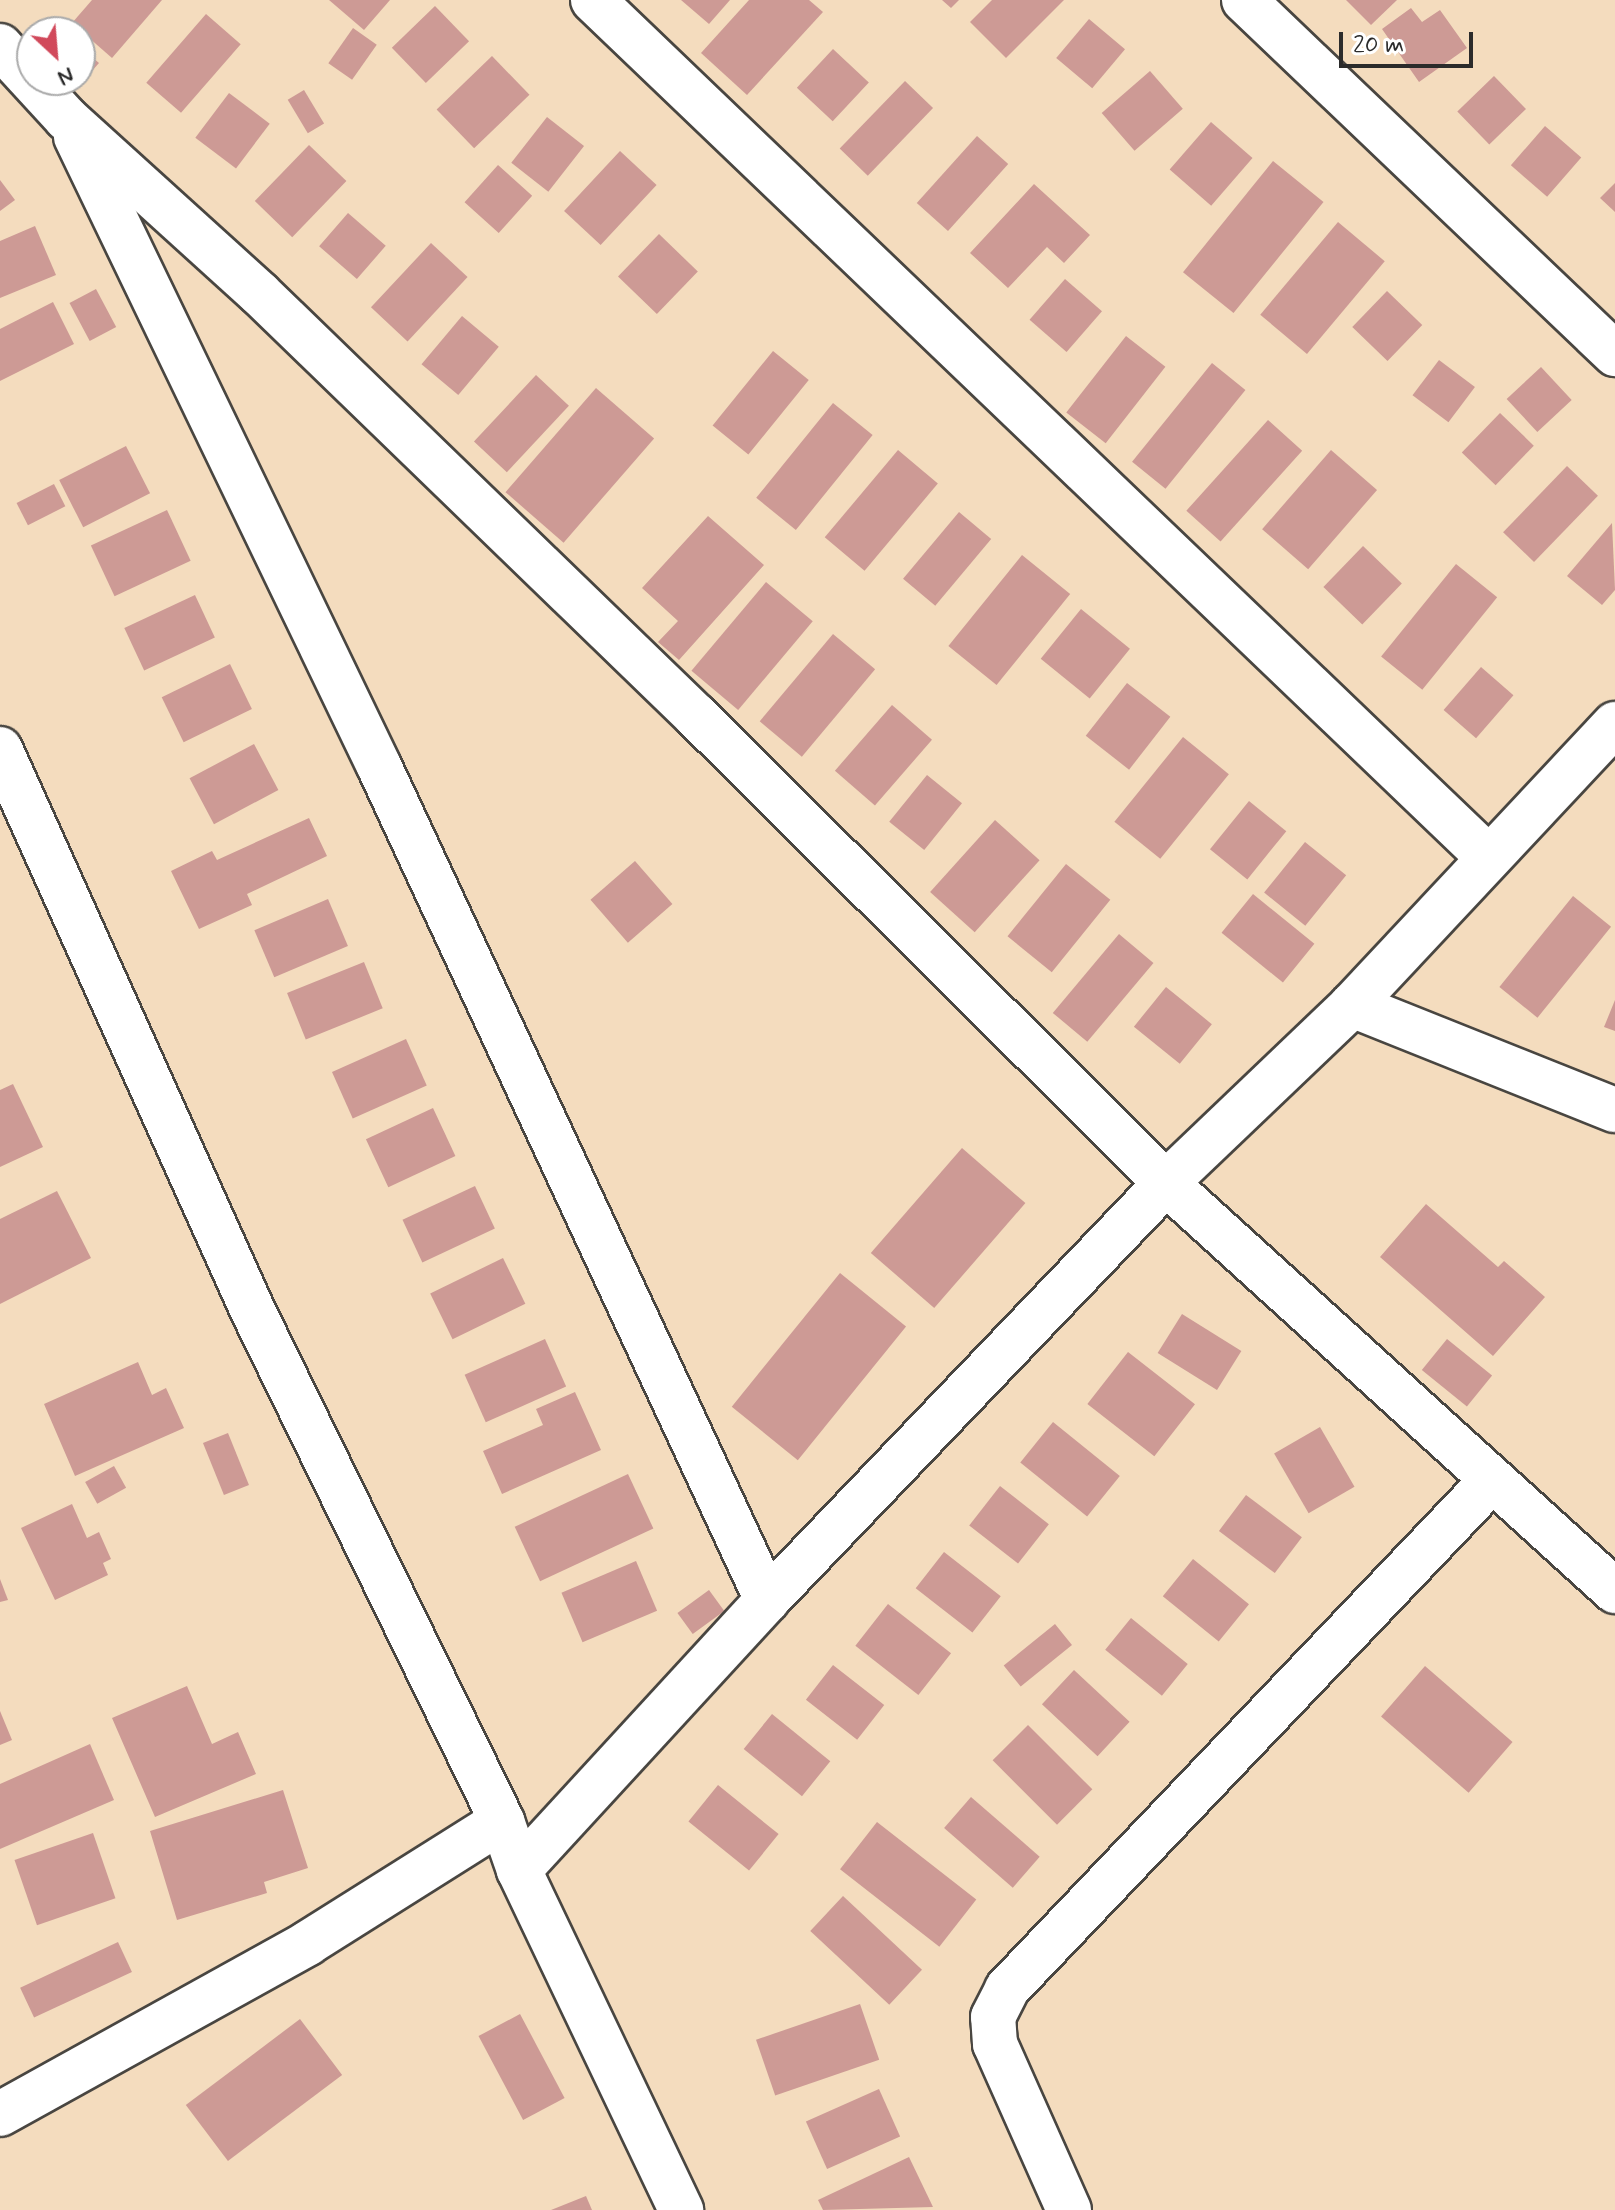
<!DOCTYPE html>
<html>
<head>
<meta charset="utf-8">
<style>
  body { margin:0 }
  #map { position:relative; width:1615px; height:2210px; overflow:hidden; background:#f4dcbe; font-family:Mynerve,sans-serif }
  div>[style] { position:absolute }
  .building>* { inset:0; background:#cd9a95; transform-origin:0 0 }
  .roads { filter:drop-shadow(2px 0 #494641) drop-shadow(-2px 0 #494641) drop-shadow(0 2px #494641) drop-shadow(0 -2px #494641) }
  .minor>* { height:44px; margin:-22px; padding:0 22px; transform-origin:22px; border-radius:22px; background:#fff }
  .tertiary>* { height:44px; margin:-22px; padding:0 22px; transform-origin:22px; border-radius:22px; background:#fff }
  span { translate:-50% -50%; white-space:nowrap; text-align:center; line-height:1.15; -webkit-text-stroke:7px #fff; paint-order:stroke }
  .north { position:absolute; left:16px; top:16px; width:80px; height:80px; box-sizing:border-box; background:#fff; border:2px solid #aaa; border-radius:50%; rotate:154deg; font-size:22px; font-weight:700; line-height:32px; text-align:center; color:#2b2b2b }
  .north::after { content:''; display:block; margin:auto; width:28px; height:36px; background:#d1495b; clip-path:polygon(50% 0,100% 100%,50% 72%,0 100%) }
  .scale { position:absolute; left:1339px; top:32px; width:134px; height:36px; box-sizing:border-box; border:4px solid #2b2b2b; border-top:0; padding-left:10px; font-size:24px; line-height:28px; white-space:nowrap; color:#2b2b2b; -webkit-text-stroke:6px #fff; paint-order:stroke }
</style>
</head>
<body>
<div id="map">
  <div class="building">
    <i style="clip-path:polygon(92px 0,162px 0,112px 58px,72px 23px)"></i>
    <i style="clip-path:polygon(329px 0,390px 0,364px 30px)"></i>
    <i style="clip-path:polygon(681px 0,730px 0,709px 24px)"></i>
    <i style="clip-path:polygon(749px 0,809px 0,823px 12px,747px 95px,701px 53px)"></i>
    <i style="clip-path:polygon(942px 0,959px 0,951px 8px)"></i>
    <i style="clip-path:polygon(992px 0,1064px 0,1006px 58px,970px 22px)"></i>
    <i style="clip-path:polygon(1346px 0,1397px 0,1371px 25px)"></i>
    <i style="left:435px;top:6px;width:49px;height:60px;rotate:46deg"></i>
    <i style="clip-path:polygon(1411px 8px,1422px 22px,1440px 10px,1467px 48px,1419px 82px,1382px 29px)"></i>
    <i style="left:206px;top:14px;width:46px;height:91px;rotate:41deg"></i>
    <i style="left:1089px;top:19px;width:47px;height:51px;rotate:40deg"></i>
    <i style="left:353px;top:28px;width:29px;height:43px;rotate:35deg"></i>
    <i style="clip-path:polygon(80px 47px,99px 63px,76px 89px,66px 80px,80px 80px)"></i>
    <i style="left:833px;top:49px;width:49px;height:53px;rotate:43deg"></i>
    <i style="left:492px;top:56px;width:54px;height:77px;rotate:46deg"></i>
    <i style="left:1150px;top:71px;width:50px;height:64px;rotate:49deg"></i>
    <i style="left:1494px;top:76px;width:46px;height:51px;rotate:46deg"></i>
    <i style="left:905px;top:81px;width:39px;height:94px;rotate:44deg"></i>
    <i style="left:304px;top:90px;width:39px;height:19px;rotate:59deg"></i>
    <i style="left:229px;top:93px;width:51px;height:56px;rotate:37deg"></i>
    <i style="left:547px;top:117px;width:47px;height:58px;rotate:38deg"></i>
    <i style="left:1211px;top:122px;width:55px;height:63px;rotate:41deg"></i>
    <i style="left:1545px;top:126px;width:48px;height:52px;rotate:41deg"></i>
    <i style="left:977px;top:136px;width:42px;height:90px;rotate:42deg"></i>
    <i style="left:309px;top:145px;width:52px;height:78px;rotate:44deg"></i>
    <i style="left:620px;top:151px;width:50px;height:82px;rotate:43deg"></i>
    <i style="left:1273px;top:161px;width:65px;height:143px;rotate:39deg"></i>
    <i style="left:498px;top:165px;width:46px;height:50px;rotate:42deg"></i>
    <i style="clip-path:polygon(0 180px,15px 200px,0 211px)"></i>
    <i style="clip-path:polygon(1615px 183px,1615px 212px,1600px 198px)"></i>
    <i style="clip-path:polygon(1034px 184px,1090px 235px,1064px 263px,1047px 247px,1008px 288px,970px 253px)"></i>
    <i style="left:348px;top:213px;width:50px;height:44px;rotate:41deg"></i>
    <i style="left:1338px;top:222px;width:61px;height:121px;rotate:40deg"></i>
    <i style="clip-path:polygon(35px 226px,56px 275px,0 298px,0 241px)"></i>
    <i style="left:659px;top:234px;width:54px;height:59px;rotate:44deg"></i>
    <i style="left:431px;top:243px;width:50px;height:88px;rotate:43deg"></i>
    <i style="left:1065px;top:279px;width:49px;height:54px;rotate:41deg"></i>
    <i style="left:96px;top:289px;width:43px;height:30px;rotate:62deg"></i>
    <i style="left:1387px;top:291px;width:49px;height:50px;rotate:44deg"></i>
    <i style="clip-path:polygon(53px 302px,74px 344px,0 381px,0 329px)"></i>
    <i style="left:462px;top:316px;width:48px;height:63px;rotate:40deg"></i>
    <i style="left:1126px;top:336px;width:50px;height:97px;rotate:38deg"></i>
    <i style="left:773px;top:351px;width:46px;height:96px;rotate:39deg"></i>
    <i style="left:1439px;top:360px;width:45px;height:44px;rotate:37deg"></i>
    <i style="left:1212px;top:363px;width:43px;height:127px;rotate:39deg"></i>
    <i style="left:1541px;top:367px;width:45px;height:47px;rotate:47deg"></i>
    <i style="left:536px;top:375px;width:45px;height:91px;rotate:43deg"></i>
    <i style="left:596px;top:388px;width:77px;height:138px;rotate:41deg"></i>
    <i style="left:833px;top:403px;width:51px;height:122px;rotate:39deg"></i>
    <i style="left:1500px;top:413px;width:47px;height:55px;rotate:44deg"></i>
    <i style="left:1268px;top:420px;width:46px;height:122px;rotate:42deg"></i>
    <i style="left:126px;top:446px;width:53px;height:75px;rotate:63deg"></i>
    <i style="left:898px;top:450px;width:52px;height:114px;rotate:40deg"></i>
    <i style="left:1331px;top:450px;width:61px;height:105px;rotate:41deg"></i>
    <i style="left:1567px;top:466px;width:43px;height:92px;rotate:44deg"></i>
    <i style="left:54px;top:484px;width:25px;height:42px;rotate:63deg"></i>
    <i style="left:167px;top:510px;width:56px;height:84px;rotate:65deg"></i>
    <i style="left:959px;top:512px;width:42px;height:87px;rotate:40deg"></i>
    <i style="clip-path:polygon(708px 516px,764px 565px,679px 660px,658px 642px,678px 621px,642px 588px)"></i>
    <i style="clip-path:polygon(1612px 523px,1615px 590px,1602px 605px,1567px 576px)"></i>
    <i style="left:1363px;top:546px;width:54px;height:57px;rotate:44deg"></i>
    <i style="left:1022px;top:555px;width:62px;height:117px;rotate:39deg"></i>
    <i style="left:1456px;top:564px;width:53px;height:119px;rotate:39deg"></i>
    <i style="left:766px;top:582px;width:61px;height:116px;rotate:40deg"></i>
    <i style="left:195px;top:595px;width:47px;height:78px;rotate:65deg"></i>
    <i style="left:1081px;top:609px;width:63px;height:64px;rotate:39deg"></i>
    <i style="left:833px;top:634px;width:55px;height:114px;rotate:40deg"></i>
    <i style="left:230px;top:664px;width:50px;height:76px;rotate:64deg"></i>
    <i style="left:1481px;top:667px;width:43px;height:57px;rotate:41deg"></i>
    <i style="left:1127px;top:683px;width:55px;height:67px;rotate:38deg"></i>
    <i style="left:892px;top:705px;width:53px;height:87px;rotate:41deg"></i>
    <i style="left:1183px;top:737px;width:59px;height:109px;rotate:39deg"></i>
    <i style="left:254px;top:744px;width:52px;height:73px;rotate:62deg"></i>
    <i style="left:927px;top:775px;width:45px;height:60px;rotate:39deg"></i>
    <i style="left:1249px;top:801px;width:48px;height:62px;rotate:39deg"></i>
    <i style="clip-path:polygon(309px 818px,327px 856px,247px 894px,252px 905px,199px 929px,171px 871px,212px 851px,217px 860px)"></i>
    <i style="left:995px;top:820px;width:60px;height:97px;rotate:42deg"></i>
    <i style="left:1305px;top:842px;width:53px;height:65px;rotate:39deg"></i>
    <i style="left:635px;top:861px;width:57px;height:59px;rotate:49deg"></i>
    <i style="left:1066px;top:864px;width:57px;height:93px;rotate:39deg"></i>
    <i style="left:1253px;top:894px;width:79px;height:50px;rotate:39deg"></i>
    <i style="left:1573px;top:896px;width:49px;height:117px;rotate:39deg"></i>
    <i style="left:328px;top:899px;width:51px;height:80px;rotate:67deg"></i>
    <i style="left:1119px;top:934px;width:45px;height:103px;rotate:40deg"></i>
    <i style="left:364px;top:962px;width:50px;height:83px;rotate:68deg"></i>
    <i style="left:1166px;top:987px;width:59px;height:51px;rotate:39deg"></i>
    <i style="clip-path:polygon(1615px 1000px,1615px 1031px,1604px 1027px)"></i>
    <i style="left:406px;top:1039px;width:51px;height:81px;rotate:66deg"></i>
    <i style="clip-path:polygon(13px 1084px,43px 1147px,0 1167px,0 1090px)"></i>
    <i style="left:433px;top:1108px;width:53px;height:74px;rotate:65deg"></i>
    <i style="left:962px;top:1148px;width:84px;height:139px;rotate:41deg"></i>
    <i style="left:475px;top:1186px;width:47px;height:80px;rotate:65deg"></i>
    <i style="clip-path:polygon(57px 1191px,91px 1258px,0 1304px,0 1219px)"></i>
    <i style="clip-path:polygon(1426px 1204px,1498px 1267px,1504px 1261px,1545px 1297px,1493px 1356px,1380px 1257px)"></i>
    <i style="left:503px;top:1258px;width:51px;height:81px;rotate:64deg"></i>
    <i style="left:840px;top:1273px;width:85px;height:172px;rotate:39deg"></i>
    <i style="left:1182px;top:1314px;width:70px;height:46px;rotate:32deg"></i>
    <i style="left:545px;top:1339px;width:52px;height:88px;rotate:66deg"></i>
    <i style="left:1447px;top:1339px;width:58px;height:40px;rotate:39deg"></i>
    <i style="left:1128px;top:1352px;width:85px;height:66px;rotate:38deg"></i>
    <i style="clip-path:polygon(138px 1362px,152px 1395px,166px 1388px,184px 1428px,75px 1476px,44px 1404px)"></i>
    <i style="clip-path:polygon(575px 1392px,601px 1450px,502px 1494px,483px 1451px,543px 1425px,536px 1409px)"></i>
    <i style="left:1053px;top:1422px;width:86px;height:52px;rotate:39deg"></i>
    <i style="left:1320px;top:1427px;width:69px;height:53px;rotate:60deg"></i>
    <i style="left:228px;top:1433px;width:56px;height:27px;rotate:68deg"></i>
    <i style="left:114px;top:1466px;width:25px;height:33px;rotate:61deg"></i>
    <i style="left:628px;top:1474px;width:60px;height:125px;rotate:65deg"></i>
    <i style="left:1000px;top:1486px;width:62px;height:50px;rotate:38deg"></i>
    <i style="left:1246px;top:1495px;width:70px;height:45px;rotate:37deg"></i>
    <i style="clip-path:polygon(72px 1504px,87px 1538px,99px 1532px,111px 1559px,103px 1563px,108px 1575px,55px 1600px,21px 1528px)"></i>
    <i style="left:944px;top:1552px;width:72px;height:46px;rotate:38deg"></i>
    <i style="left:1193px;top:1559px;width:72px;height:48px;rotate:39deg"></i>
    <i style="left:636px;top:1561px;width:54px;height:81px;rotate:67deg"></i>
    <i style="clip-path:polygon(0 1579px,8px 1600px,0 1602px)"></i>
    <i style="left:709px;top:1590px;width:26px;height:39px;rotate:54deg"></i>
    <i style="left:888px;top:1604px;width:80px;height:53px;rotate:38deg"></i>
    <i style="left:1131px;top:1618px;width:73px;height:41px;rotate:39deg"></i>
    <i style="left:1055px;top:1624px;width:27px;height:66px;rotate:51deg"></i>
    <i style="left:833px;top:1665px;width:65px;height:44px;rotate:38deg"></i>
    <i style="left:1425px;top:1666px;width:116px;height:67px;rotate:41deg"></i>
    <i style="left:1074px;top:1670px;width:76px;height:47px;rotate:43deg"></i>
    <i style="clip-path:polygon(187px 1686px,212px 1744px,238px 1732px,256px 1774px,155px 1817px,112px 1718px)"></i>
    <i style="clip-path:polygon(0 1711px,12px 1740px,0 1745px)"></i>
    <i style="left:772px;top:1714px;width:75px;height:45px;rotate:39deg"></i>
    <i style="left:1028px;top:1725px;width:91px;height:50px;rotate:45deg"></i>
    <i style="clip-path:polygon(90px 1744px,114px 1800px,0 1849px,0 1784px)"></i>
    <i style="left:718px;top:1785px;width:78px;height:47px;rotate:39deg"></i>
    <i style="clip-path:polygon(283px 1790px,308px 1868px,264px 1882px,267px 1893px,177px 1920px,150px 1831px)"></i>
    <i style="left:971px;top:1797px;width:91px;height:41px;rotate:41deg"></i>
    <i style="left:877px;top:1822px;width:126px;height:60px;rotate:38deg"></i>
    <i style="left:93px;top:1833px;width:69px;height:83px;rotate:71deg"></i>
    <i style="left:843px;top:1896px;width:108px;height:48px;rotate:43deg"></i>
    <i style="left:118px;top:1942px;width:33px;height:108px;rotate:65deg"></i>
    <i style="left:860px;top:2004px;width:59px;height:110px;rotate:71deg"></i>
    <i style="left:520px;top:2014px;width:95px;height:47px;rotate:62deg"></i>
    <i style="left:300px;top:2019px;width:70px;height:143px;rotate:53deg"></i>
    <i style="left:879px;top:2089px;width:52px;height:80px;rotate:66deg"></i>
    <i style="clip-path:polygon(909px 2157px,933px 2207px,823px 2210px,818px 2200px)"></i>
    <i style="clip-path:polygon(586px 2196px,592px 2210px,551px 2210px)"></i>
  </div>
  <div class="roads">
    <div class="minor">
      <i style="left:593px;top:0;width:1238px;rotate:43.76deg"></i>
      <i style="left:1244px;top:0;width:513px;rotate:43.66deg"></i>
      <i style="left:0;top:46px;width:98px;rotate:47.5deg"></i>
      <i style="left:66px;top:118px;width:261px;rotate:42.2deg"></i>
      <i style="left:259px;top:293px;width:608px;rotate:44.07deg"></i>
      <i style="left:696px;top:716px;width:663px;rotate:44.82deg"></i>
      <i style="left:1166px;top:1183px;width:607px;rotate:42.26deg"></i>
      <i style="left:76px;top:137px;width:698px;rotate:64.28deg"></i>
      <i style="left:379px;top:766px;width:920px;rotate:65.05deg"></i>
      <i style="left:1352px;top:1005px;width:283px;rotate:21.8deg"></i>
      <i style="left:519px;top:1870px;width:367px;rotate:-47.4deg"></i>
      <i style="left:767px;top:1600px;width:577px;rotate:-46.26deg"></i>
      <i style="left:1166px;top:1183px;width:257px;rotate:-43.7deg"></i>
      <i style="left:1352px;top:1005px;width:385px;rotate:-46.9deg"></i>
      <i style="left:0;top:2114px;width:352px;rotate:-29deg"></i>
      <i style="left:308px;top:1943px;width:229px;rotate:-32.2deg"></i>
      <i style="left:1069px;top:2210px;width:182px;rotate:-114deg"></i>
      <i style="left:995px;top:2044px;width:27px;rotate:-94deg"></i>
      <i style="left:993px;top:2017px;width:31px;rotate:-63deg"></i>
      <i style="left:1007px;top:1989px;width:703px;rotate:-46.38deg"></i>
    </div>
    <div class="tertiary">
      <i style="left:0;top:749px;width:614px;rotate:65.77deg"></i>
      <i style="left:252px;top:1309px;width:570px;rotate:63.97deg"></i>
      <i style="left:502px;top:1821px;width:52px;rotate:70.9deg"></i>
      <i style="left:519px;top:1870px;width:377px;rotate:64.5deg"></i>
    </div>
  </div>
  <div class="north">N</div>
  <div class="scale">20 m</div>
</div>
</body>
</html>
